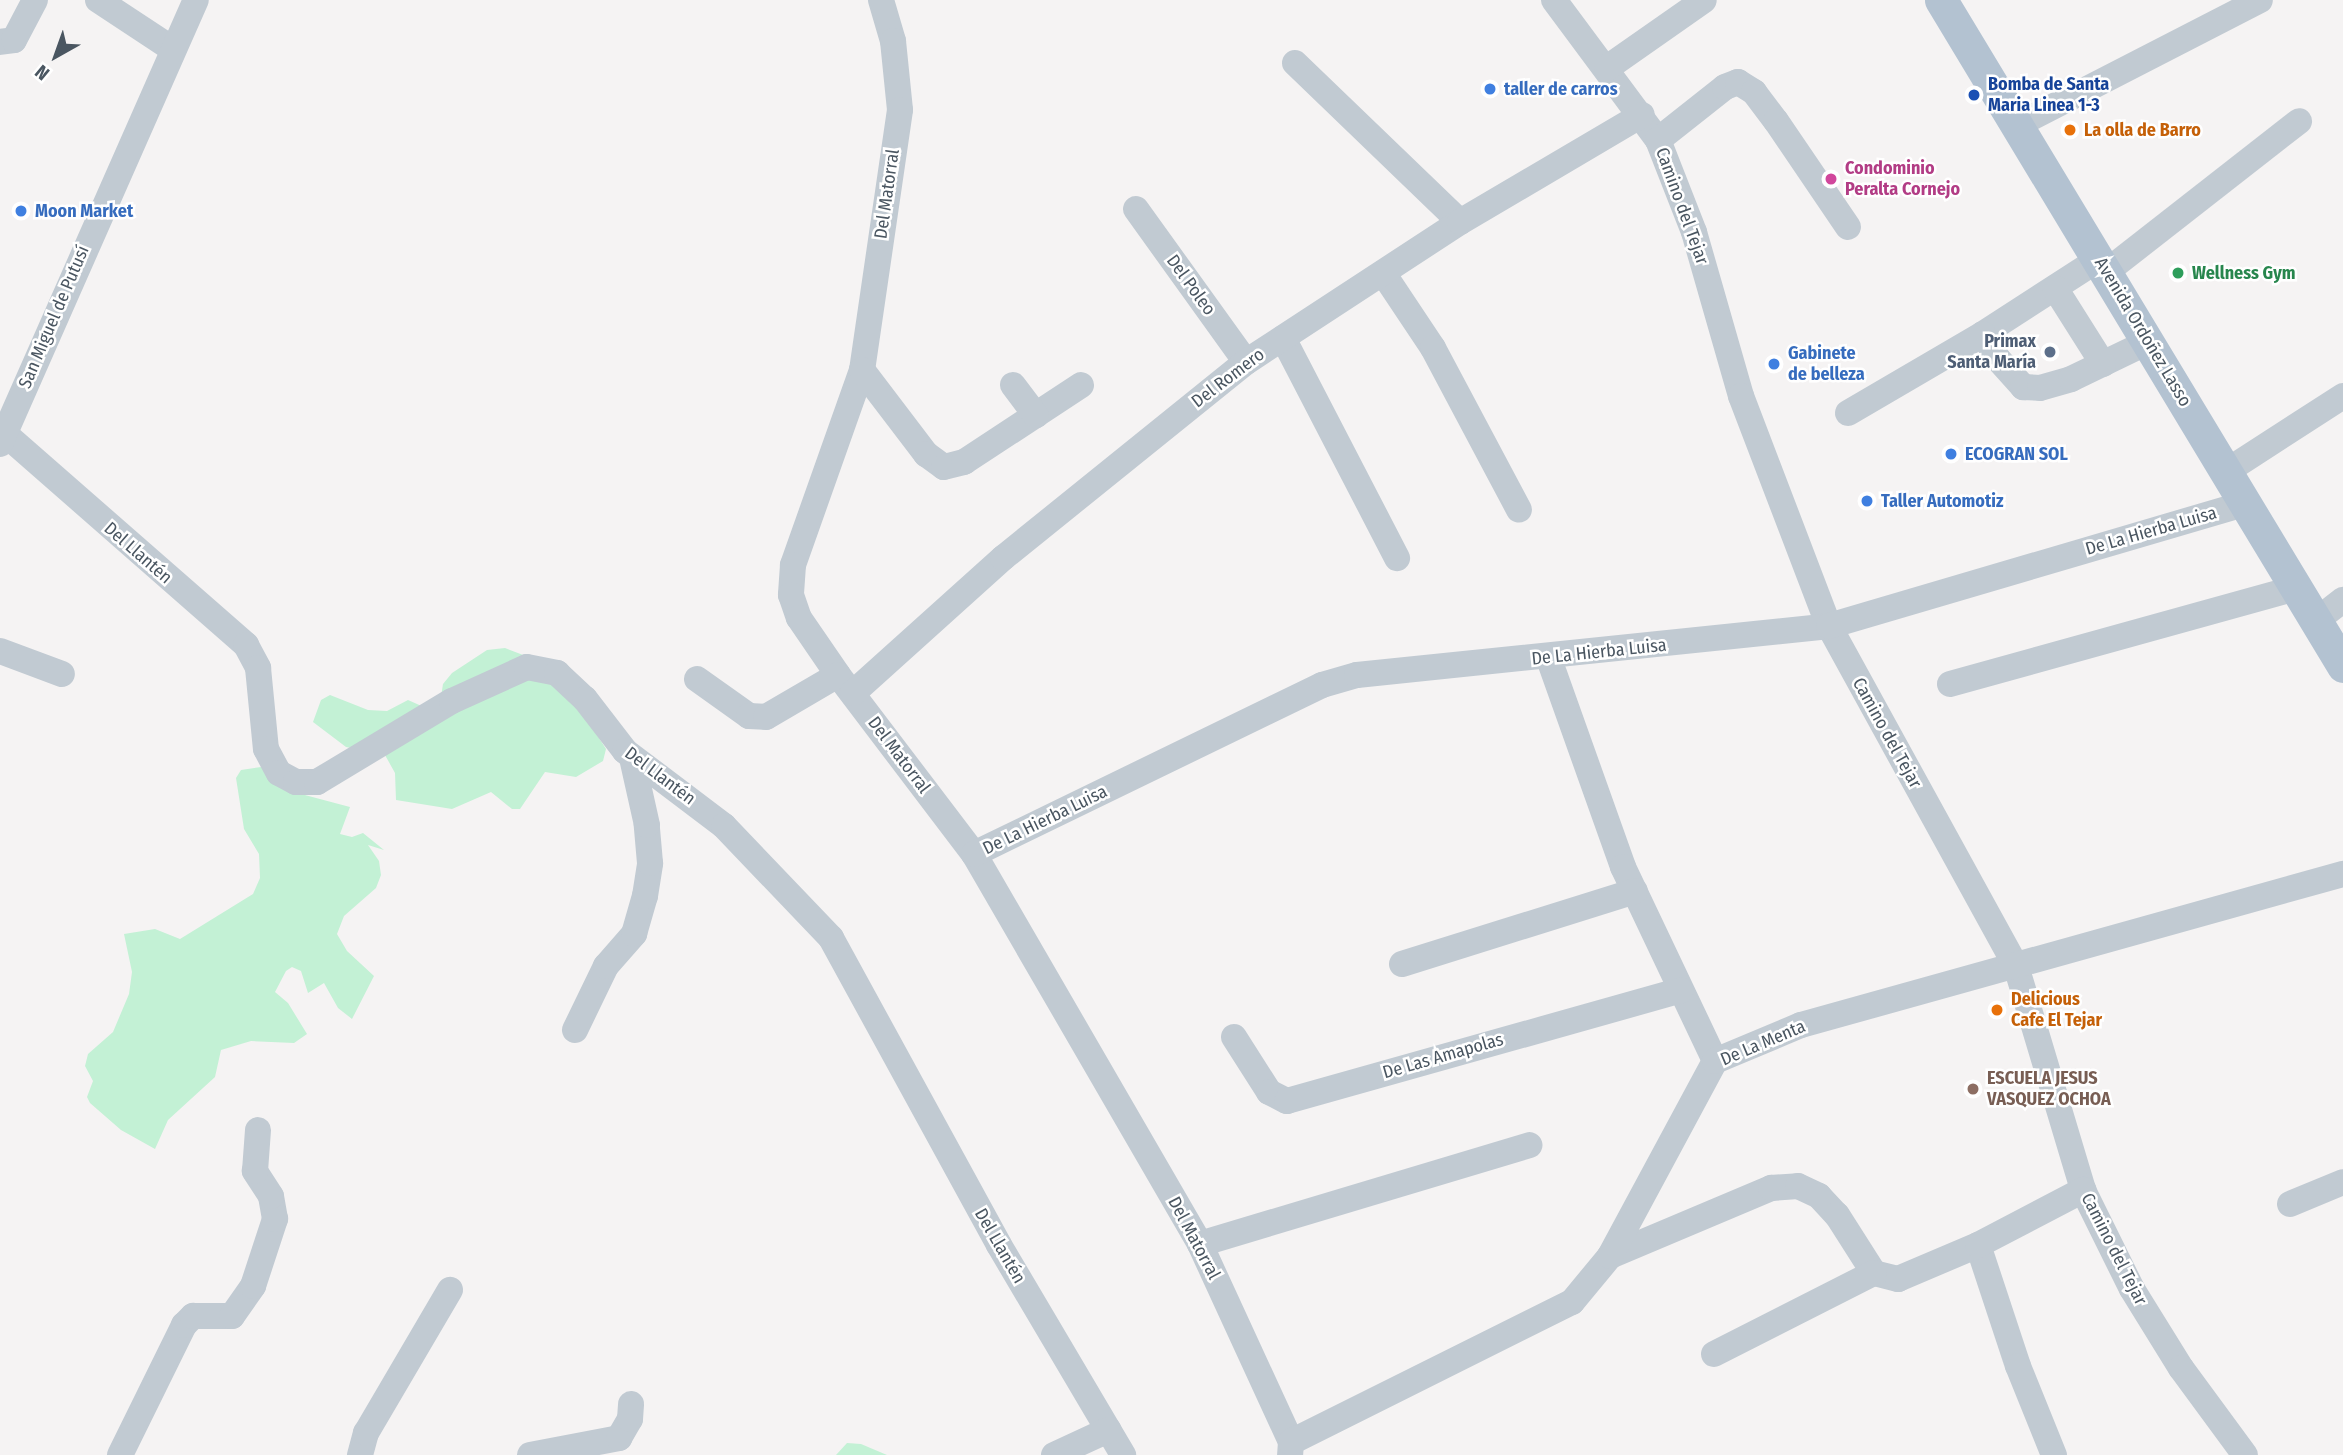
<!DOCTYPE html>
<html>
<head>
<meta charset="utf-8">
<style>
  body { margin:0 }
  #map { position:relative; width:2343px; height:1455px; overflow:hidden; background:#f5f3f3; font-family:"Fira Sans Condensed",sans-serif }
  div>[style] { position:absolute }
  .green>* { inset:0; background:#c3f1d5 }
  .minor>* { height:26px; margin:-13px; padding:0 13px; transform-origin:13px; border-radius:13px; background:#c1cad2 }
  .major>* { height:33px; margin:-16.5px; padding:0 16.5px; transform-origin:16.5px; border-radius:16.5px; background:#b3c2d1 }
  .dots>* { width:19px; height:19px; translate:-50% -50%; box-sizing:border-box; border:4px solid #fff; border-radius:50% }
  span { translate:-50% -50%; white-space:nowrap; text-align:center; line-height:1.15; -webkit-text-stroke:5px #fff; paint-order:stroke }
  .transit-label { font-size:18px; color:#164399; font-weight:700 }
  .left { translate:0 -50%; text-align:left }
  .shop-label { font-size:18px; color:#366cbe; font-weight:700 }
  .food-label { font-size:18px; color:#c56008; font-weight:700 }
  .hotel-label { font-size:18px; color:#b23c85; font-weight:700 }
  .street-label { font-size:18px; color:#4a5661 }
  .leisure-label { font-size:18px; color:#27864d; font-weight:700 }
  .service-label { font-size:18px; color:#4e5e75; font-weight:700 }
  .right { translate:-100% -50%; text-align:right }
  .education-label { font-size:18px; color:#785e54; font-weight:700 }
  .north { position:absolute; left:21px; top:21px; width:70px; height:70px; -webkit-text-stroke:5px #fff; paint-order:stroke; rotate:220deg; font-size:19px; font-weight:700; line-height:28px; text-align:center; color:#4a5661 }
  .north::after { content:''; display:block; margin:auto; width:24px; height:32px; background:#4a5661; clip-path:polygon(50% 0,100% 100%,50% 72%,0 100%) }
</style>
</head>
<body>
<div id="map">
  <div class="green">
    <i style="clip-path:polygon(505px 648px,531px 658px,569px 691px,606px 749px,603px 761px,576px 777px,545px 772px,520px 809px,512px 809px,491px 792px,452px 809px,396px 800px,395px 773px,385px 755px,346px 747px,313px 722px,321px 700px,330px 695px,368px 710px,387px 711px,408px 700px,426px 708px,441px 697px,443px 684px,452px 673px,487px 650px)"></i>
    <i style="clip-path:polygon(261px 767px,286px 790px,350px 807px,340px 834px,352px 837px,363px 833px,384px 850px,368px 845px,379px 861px,381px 875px,376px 888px,344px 916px,337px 934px,347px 951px,374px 976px,352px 1019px,338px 1008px,324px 983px,308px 993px,301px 971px,292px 967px,286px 971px,275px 992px,288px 1003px,307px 1034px,294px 1043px,251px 1041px,221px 1050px,215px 1077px,168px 1120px,155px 1149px,121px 1130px,90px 1103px,87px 1097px,93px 1081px,85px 1066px,88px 1054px,113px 1032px,129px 994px,132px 972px,124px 934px,155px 929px,180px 939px,253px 894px,260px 878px,259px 854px,244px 829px,236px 778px,241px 770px)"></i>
    <i style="clip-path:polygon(847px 1443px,861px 1444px,887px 1455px,836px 1455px)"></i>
  </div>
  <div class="minor">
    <i style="left:98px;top:0;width:87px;rotate:33.3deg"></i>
    <i style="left:881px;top:0;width:43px;rotate:73.7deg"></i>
    <i style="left:893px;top:41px;width:69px;rotate:84.2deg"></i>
    <i style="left:900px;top:110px;width:263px;rotate:98.3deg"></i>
    <i style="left:862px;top:370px;width:207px;rotate:109.5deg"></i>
    <i style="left:793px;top:565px;width:30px;rotate:94deg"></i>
    <i style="left:791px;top:595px;width:24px;rotate:71deg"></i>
    <i style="left:799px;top:618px;width:69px;rotate:55.6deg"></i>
    <i style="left:838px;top:675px;width:225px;rotate:52.8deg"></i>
    <i style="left:974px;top:854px;width:451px;rotate:59.9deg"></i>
    <i style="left:1200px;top:1244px;width:218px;rotate:65.3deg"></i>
    <i style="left:1291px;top:1442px;width:13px;rotate:94deg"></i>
    <i style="left:1554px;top:0;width:174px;rotate:53.4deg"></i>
    <i style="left:1658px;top:140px;width:99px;rotate:68.6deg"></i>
    <i style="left:1694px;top:232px;width:171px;rotate:74deg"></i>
    <i style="left:1741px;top:396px;width:246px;rotate:69.1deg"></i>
    <i style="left:1829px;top:626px;width:388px;rotate:61.2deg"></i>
    <i style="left:2016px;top:966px;width:234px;rotate:73.3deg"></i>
    <i style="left:2083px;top:1190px;width:110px;rotate:63.7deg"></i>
    <i style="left:2132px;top:1289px;width:93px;rotate:58.2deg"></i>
    <i style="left:2181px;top:1368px;width:108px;rotate:53.7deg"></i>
    <i style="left:0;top:42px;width:14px;rotate:-8deg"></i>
    <i style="left:14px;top:40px;width:45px;rotate:-62.3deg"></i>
    <i style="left:1295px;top:63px;width:229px;rotate:43.9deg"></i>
    <i style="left:1607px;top:68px;width:118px;rotate:-35deg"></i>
    <i style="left:2017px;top:125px;width:273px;rotate:-27.2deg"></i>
    <i style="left:1658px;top:140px;width:85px;rotate:-38.3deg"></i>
    <i style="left:1725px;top:87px;width:14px;rotate:-21deg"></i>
    <i style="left:1738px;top:82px;width:19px;rotate:32deg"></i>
    <i style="left:1754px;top:92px;width:36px;rotate:53deg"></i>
    <i style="left:1776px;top:121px;width:128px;rotate:55.8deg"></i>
    <i style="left:1136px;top:209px;width:188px;rotate:54.3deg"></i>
    <i style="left:2099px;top:259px;width:138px;rotate:147.1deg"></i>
    <i style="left:1983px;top:334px;width:29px;rotate:59deg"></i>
    <i style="left:1998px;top:359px;width:38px;rotate:48deg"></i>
    <i style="left:2023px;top:387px;width:17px;rotate:3deg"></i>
    <i style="left:2040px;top:388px;width:32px;rotate:-16deg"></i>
    <i style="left:2071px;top:379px;width:85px;rotate:-25.7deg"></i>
    <i style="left:2106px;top:272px;width:245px;rotate:-38deg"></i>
    <i style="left:1383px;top:273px;width:90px;rotate:56.3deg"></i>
    <i style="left:1433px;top:348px;width:183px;rotate:62deg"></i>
    <i style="left:2055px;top:288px;width:90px;rotate:57.7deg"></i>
    <i style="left:1283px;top:338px;width:248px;rotate:62.6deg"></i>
    <i style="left:862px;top:370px;width:106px;rotate:52.7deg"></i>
    <i style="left:926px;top:454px;width:22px;rotate:36deg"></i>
    <i style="left:944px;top:467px;width:21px;rotate:-14deg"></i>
    <i style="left:964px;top:462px;width:140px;rotate:-33.3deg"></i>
    <i style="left:1013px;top:385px;width:38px;rotate:53deg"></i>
    <i style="left:1848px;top:413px;width:156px;rotate:-30.3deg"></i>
    <i style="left:4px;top:433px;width:322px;rotate:41.2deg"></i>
    <i style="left:246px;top:645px;width:26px;rotate:62deg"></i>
    <i style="left:258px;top:668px;width:81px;rotate:84.4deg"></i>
    <i style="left:266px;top:749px;width:27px;rotate:62deg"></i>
    <i style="left:279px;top:773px;width:19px;rotate:28deg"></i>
    <i style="left:296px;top:782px;width:21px"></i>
    <i style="left:317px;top:782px;width:157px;rotate:-31deg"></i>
    <i style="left:452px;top:701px;width:82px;rotate:-24.4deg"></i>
    <i style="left:527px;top:667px;width:31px;rotate:11deg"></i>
    <i style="left:557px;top:673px;width:38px;rotate:43deg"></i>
    <i style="left:585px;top:699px;width:66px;rotate:52.4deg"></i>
    <i style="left:625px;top:751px;width:124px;rotate:37.1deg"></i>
    <i style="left:724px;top:826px;width:155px;rotate:46.3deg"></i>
    <i style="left:831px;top:938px;width:350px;rotate:61.3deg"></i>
    <i style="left:999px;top:1245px;width:244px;rotate:59.4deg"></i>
    <i style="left:0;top:444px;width:485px;rotate:-66.2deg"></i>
    <i style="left:2227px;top:471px;width:138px;rotate:-32.9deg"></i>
    <i style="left:2317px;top:620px;width:33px;rotate:-38deg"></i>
    <i style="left:0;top:651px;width:66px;rotate:20.4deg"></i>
    <i style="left:1549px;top:659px;width:221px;rotate:70.4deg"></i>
    <i style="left:1623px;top:867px;width:215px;rotate:64.6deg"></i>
    <i style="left:697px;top:679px;width:64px;rotate:35.4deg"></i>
    <i style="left:749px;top:716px;width:17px;rotate:3deg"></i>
    <i style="left:766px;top:717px;width:83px;rotate:-30.3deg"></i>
    <i style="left:1950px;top:684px;width:360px;rotate:-15.5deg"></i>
    <i style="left:853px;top:693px;width:202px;rotate:-42deg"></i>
    <i style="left:1003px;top:558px;width:312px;rotate:-38.9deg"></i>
    <i style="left:1246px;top:362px;width:256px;rotate:-33.2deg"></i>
    <i style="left:1460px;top:222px;width:211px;rotate:-30.5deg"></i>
    <i style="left:974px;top:854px;width:387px;rotate:-25.9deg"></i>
    <i style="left:1322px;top:685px;width:36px;rotate:-16deg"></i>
    <i style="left:1357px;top:675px;width:475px;rotate:-5.9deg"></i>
    <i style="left:1829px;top:626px;width:435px;rotate:-16.4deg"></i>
    <i style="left:1402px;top:964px;width:244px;rotate:-17.4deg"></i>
    <i style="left:575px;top:1030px;width:71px;rotate:-64.2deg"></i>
    <i style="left:606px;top:966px;width:43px;rotate:-48.8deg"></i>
    <i style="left:634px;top:934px;width:40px;rotate:-74deg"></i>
    <i style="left:645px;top:896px;width:33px;rotate:-81deg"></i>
    <i style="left:650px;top:863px;width:38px;rotate:-95deg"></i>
    <i style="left:647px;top:825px;width:69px;rotate:-102.6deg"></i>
    <i style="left:1234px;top:1037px;width:65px;rotate:57.5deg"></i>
    <i style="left:1269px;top:1092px;width:20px;rotate:27deg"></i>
    <i style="left:1287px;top:1101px;width:409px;rotate:-15.7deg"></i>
    <i style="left:2290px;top:1204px;width:57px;rotate:-22.5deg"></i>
    <i style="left:1200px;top:1244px;width:344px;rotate:-16.7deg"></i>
    <i style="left:1978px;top:1245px;width:127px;rotate:71.7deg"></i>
    <i style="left:2018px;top:1366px;width:96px;rotate:68deg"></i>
    <i style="left:1610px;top:1256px;width:175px;rotate:-22.9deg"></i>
    <i style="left:1771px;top:1188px;width:27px;rotate:-4deg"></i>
    <i style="left:1798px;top:1186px;width:23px;rotate:25deg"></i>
    <i style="left:1819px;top:1196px;width:26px;rotate:47deg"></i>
    <i style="left:1837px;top:1215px;width:69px;rotate:57.5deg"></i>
    <i style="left:1874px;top:1273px;width:25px;rotate:14deg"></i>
    <i style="left:1898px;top:1279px;width:87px;rotate:-23deg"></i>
    <i style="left:1978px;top:1245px;width:119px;rotate:-27.6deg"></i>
    <i style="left:1714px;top:1354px;width:179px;rotate:-26.9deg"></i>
    <i style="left:1291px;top:1442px;width:314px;rotate:-26.5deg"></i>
    <i style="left:1572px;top:1302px;width:60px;rotate:-50.4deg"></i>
    <i style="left:1610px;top:1256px;width:221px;rotate:-61.7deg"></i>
    <i style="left:1715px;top:1061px;width:93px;rotate:-22.7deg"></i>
    <i style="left:1801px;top:1025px;width:563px;rotate:-15.57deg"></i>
    <i style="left:120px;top:1455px;width:145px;rotate:-63.8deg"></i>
    <i style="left:184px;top:1325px;width:13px;rotate:-45deg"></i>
    <i style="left:193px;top:1316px;width:39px"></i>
    <i style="left:232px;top:1316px;width:37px;rotate:-55deg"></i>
    <i style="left:253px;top:1286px;width:71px;rotate:-71.8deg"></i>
    <i style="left:275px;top:1219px;width:23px;rotate:-100deg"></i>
    <i style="left:271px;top:1196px;width:30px;rotate:-123deg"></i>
    <i style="left:255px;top:1171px;width:41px;rotate:-85.8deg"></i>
    <i style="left:360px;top:1455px;width:23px;rotate:-75deg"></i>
    <i style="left:366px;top:1433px;width:166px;rotate:-59.6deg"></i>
    <i style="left:530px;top:1455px;width:91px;rotate:-10.8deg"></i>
    <i style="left:619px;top:1438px;width:22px;rotate:-60deg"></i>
    <i style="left:630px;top:1419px;width:15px;rotate:-86deg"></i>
    <i style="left:1054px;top:1455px;width:60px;rotate:-24.8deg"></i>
  </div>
  <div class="major">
    <i style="left:1941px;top:0;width:778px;rotate:58.88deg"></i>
  </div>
  <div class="dots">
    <i style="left:1490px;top:89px;background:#3f7fe0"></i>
    <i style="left:1974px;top:95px;background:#1a4fb4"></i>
    <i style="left:2070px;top:130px;background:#e8710a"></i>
    <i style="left:1831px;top:179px;background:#d1479c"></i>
    <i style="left:21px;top:211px;background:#3f7fe0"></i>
    <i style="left:2178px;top:273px;background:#2e9e5b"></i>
    <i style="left:2050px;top:352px;background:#5c6f8a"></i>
    <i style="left:1774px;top:364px;background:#3f7fe0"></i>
    <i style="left:1951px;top:454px;background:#3f7fe0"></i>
    <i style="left:1867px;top:501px;background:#3f7fe0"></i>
    <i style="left:1997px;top:1010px;background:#e8710a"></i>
    <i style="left:1973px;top:1089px;background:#8d6e63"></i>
  </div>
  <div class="transit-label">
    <span class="left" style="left:1988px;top:95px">Bomba de Santa<br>Maria Linea 1-3</span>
  </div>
  <div class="shop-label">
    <span class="left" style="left:1504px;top:89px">taller de carros</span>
    <span class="left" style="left:35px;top:211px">Moon Market</span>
    <span class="left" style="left:1788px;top:364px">Gabinete<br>de belleza</span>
    <span class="left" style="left:1965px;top:454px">ECOGRAN SOL</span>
    <span class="left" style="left:1881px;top:501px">Taller Automotiz</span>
  </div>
  <div class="food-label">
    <span class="left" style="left:2084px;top:130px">La olla de Barro</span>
    <span class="left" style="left:2011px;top:1010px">Delicious<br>Cafe El Tejar</span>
  </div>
  <div class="hotel-label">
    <span class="left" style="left:1845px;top:179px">Condominio<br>Peralta Cornejo</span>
  </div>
  <div class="street-label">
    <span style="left:887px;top:194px;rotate:-82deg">Del Matorral</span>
    <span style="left:1682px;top:206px;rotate:70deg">Camino del Tejar</span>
    <span style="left:1191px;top:285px;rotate:54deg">Del Poleo</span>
    <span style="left:54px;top:317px;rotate:-67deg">San Miguel de Putusí</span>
    <span style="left:2143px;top:332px;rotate:59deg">Avenida Ordoñez Lasso</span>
    <span style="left:1228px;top:378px;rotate:-37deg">Del Romero</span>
    <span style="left:2151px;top:531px;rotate:-16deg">De La Hierba Luisa</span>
    <span style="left:138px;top:553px;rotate:41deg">Del Llantén</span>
    <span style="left:1599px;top:652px;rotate:-6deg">De La Hierba Luisa</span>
    <span style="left:1887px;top:733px;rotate:61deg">Camino del Tejar</span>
    <span style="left:899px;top:755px;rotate:53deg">Del Matorral</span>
    <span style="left:660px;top:776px;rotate:37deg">Del Llantén</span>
    <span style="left:1045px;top:820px;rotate:-26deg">De La Hierba Luisa</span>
    <span style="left:1763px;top:1043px;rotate:-23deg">De La Menta</span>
    <span style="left:1443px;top:1056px;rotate:-16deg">De Las Amapolas</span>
    <span style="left:1194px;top:1238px;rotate:62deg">Del Matorral</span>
    <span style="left:1000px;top:1246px;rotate:60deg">Del Llantén</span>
    <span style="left:2114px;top:1249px;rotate:63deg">Camino del Tejar</span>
  </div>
  <div class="leisure-label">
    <span class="left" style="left:2192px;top:273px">Wellness Gym</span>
  </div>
  <div class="service-label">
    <span class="right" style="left:2036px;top:352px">Primax<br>Santa María</span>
  </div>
  <div class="education-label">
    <span class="left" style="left:1987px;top:1089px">ESCUELA JESUS<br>VASQUEZ OCHOA</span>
  </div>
  <div class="north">N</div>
</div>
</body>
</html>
